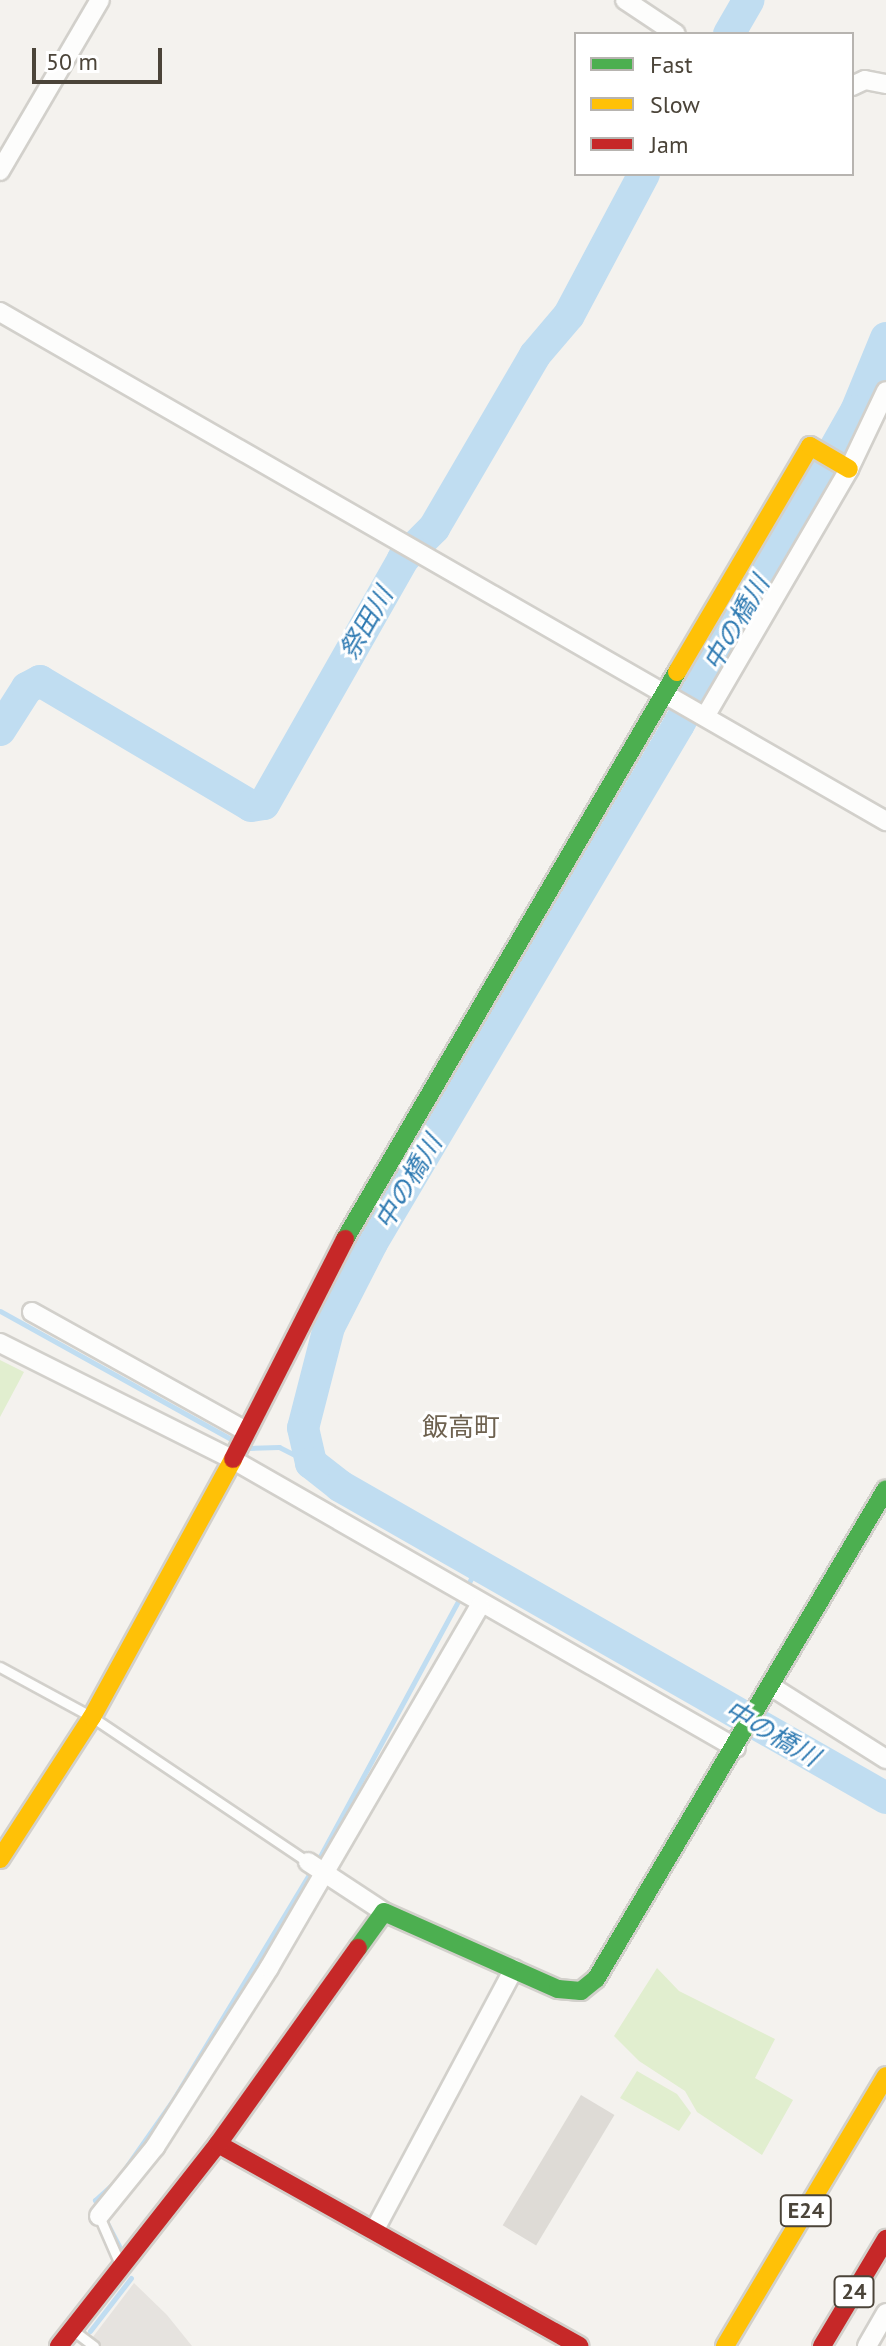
<!DOCTYPE html>
<html>
<head>
<meta charset="utf-8">
<style>
  body { margin:0 }
  #map { position:relative; width:886px; height:2346px; overflow:hidden; background:#f4f2ee; font-family:"PT Sans","Noto Sans JP",sans-serif }
  div>[style] { position:absolute }
  .green>* { inset:0; background:#e1eecf }
  .parking>* { inset:0; background:#e6e3df }
  .stream>* { height:5px; margin:-2.5px; padding:0 2.5px; transform-origin:2.5px; border-radius:2.5px; background:#c0ddf1 }
  .river>* { height:32px; margin:-16px; padding:0 16px; transform-origin:16px; border-radius:16px; background:#c0ddf1 }
  .building>* { inset:0; background:#dedbd6; transform-origin:0 0 }
  .roads { filter:drop-shadow(2px 0 #d2d0cb) drop-shadow(-2px 0 #d2d0cb) drop-shadow(0 2px #d2d0cb) drop-shadow(0 -2px #d2d0cb) }
  .lane>* { height:9px; margin:-4.5px; padding:0 4.5px; transform-origin:4.5px; border-radius:4.5px; background:#fdfdfc }
  .street>* { height:18px; margin:-9px; padding:0 9px; transform-origin:9px; border-radius:9px; background:#fdfdfc }
  .fast>* { height:18px; margin:-9px; padding:0 9px; transform-origin:9px; border-radius:9px; background:#4caf50 }
  .slow>* { height:18px; margin:-9px; padding:0 9px; transform-origin:9px; border-radius:9px; background:#ffc107 }
  .jam>* { height:18px; margin:-9px; padding:0 9px; transform-origin:9px; border-radius:9px; background:#c62828 }
  span { translate:-50% -50%; white-space:nowrap; text-align:center; line-height:1.15; -webkit-text-stroke:6px #fff; paint-order:stroke }
  .shield-label span { padding:2px 6px; background:#fff; border:2px solid; border-radius:6px; -webkit-text-stroke-width:0 }
  .shield-label { font-size:22px; color:#4b4439; font-weight:700 }
  .water-label { font-size:26px; color:#2e7ab2; font-style:italic }
  .neighbourhood-label { font-size:26px; color:#6e6250 }
  .legend { position:absolute; left:574px; top:32px; width:280px; height:144px; box-sizing:border-box; background:#fff; border:2px solid #b7b4b0; margin:0; padding:10px 14px; list-style:none; font-size:24px; color:#4b4439 }
  .legend li { display:flex; align-items:center; gap:16px; height:40px }
  .legend b { width:40px; border:2px solid #b7b4b0 }
  .scale { position:absolute; left:32px; top:48px; width:130px; height:36px; box-sizing:border-box; border:4px solid #4b4439; border-top:0; padding-left:10px; font-size:24px; line-height:28px; white-space:nowrap; color:#4b4439; -webkit-text-stroke:6px #fff; paint-order:stroke }
</style>
</head>
<body>
<div id="map">
  <div class="green">
    <i style="clip-path:polygon(0 1360px,24px 1372px,0 1417px)"></i>
    <i style="clip-path:polygon(657px 1968px,679px 1991px,775px 2039px,755px 2078px,793px 2100px,762px 2155px,697px 2112px,685px 2091px,639px 2061px,614px 2036px)"></i>
    <i style="clip-path:polygon(637px 2071px,677px 2094px,691px 2113px,679px 2131px,620px 2098px)"></i>
  </div>
  <div class="parking">
    <i style="clip-path:polygon(134px 2283px,167px 2315px,192px 2346px,86px 2346px)"></i>
  </div>
  <div class="stream">
    <i style="left:0;top:1311px;width:266px;rotate:29deg"></i>
    <i style="left:249px;top:1448px;width:30px;rotate:-2deg"></i>
    <i style="left:279px;top:1447px;width:36px;rotate:27deg"></i>
    <i style="left:466px;top:1588px;width:24px;rotate:-62deg"></i>
    <i style="left:317px;top:1862px;width:302px;rotate:-61.6deg"></i>
    <i style="left:119px;top:2246px;width:52px;rotate:-117.6deg"></i>
    <i style="left:95px;top:2200px;width:30px;rotate:-42deg"></i>
    <i style="left:117px;top:2180px;width:98px;rotate:-55deg"></i>
    <i style="left:173px;top:2100px;width:269px;rotate:-58.9deg"></i>
    <i style="left:90px;top:2331px;width:67px;rotate:-52.3deg"></i>
  </div>
  <div class="river">
    <i style="left:729px;top:34px;width:39px;rotate:-60deg"></i>
    <i style="left:886px;top:338px;width:79px;rotate:112.3deg"></i>
    <i style="left:856px;top:411px;width:360px;rotate:119.5deg"></i>
    <i style="left:679px;top:724px;width:603px;rotate:120.61deg"></i>
    <i style="left:372px;top:1243px;width:94px;rotate:117.1deg"></i>
    <i style="left:329px;top:1327px;width:104px;rotate:104.4deg"></i>
    <i style="left:303px;top:1428px;width:36px;rotate:77deg"></i>
    <i style="left:311px;top:1463px;width:37px;rotate:38deg"></i>
    <i style="left:340px;top:1486px;width:629px;rotate:29.74deg"></i>
    <i style="left:0;top:730px;width:50px;rotate:-57.3deg"></i>
    <i style="left:27px;top:688px;width:15px;rotate:-28deg"></i>
    <i style="left:40px;top:681px;width:245px;rotate:30.6deg"></i>
    <i style="left:251px;top:806px;width:13px;rotate:-9deg"></i>
    <i style="left:264px;top:804px;width:282px;rotate:-60.4deg"></i>
    <i style="left:403px;top:559px;width:44px;rotate:-45deg"></i>
    <i style="left:434px;top:528px;width:200px;rotate:-59.7deg"></i>
    <i style="left:535px;top:355px;width:52px;rotate:-49.6deg"></i>
    <i style="left:569px;top:315px;width:160px;rotate:-62deg"></i>
  </div>
  <div class="building">
    <i style="left:581px;top:2095px;width:39px;height:152px;rotate:31deg"></i>
  </div>
  <div class="roads">
    <div class="lane">
      <i style="left:0;top:1667px;width:105px;rotate:28.5deg"></i>
      <i style="left:92px;top:1717px;width:260px;rotate:33.9deg"></i>
      <i style="left:99px;top:2216px;width:52px;rotate:66.4deg"></i>
      <i style="left:74px;top:2331px;width:25px;rotate:37deg"></i>
    </div>
    <div class="street">
      <i style="left:625px;top:0;width:61px;rotate:33.7deg"></i>
      <i style="left:852px;top:86px;width:14px;rotate:-25deg"></i>
      <i style="left:865px;top:80px;width:21px;rotate:11deg"></i>
      <i style="left:0;top:171px;width:198px;rotate:-59.7deg"></i>
      <i style="left:0;top:312px;width:1022px;rotate:29.88deg"></i>
      <i style="left:706px;top:715px;width:285px;rotate:-59.8deg"></i>
      <i style="left:849px;top:469px;width:86px;rotate:-64.6deg"></i>
      <i style="left:32px;top:1312px;width:245px;rotate:29.1deg"></i>
      <i style="left:0;top:1343px;width:257px;rotate:26.6deg"></i>
      <i style="left:230px;top:1458px;width:583px;rotate:29.82deg"></i>
      <i style="left:772px;top:1687px;width:135px;rotate:32.3deg"></i>
      <i style="left:308px;top:1862px;width:91px;rotate:33.3deg"></i>
      <i style="left:99px;top:2216px;width:89px;rotate:-50.9deg"></i>
      <i style="left:155px;top:2147px;width:212px;rotate:-57.5deg"></i>
      <i style="left:269px;top:1968px;width:419px;rotate:-59.8deg"></i>
      <i style="left:374px;top:2231px;width:297px;rotate:-61.9deg"></i>
      <i style="left:867px;top:2346px;width:38px;rotate:-60deg"></i>
    </div>
    <div class="fast">
      <i style="left:345px;top:1239px;width:657px;rotate:-59.65deg"></i>
      <i style="left:358px;top:1948px;width:44px;rotate:-54.2deg"></i>
      <i style="left:384px;top:1912px;width:190px;rotate:23.9deg"></i>
      <i style="left:558px;top:1989px;width:23px;rotate:5deg"></i>
      <i style="left:581px;top:1991px;width:19px;rotate:-39deg"></i>
      <i style="left:596px;top:1979px;width:569px;rotate:-59.38deg"></i>
    </div>
    <div class="slow">
      <i style="left:677px;top:672px;width:262px;rotate:-59.5deg"></i>
      <i style="left:810px;top:446px;width:45px;rotate:30.5deg"></i>
      <i style="left:0;top:1859px;width:169px;rotate:-57.1deg"></i>
      <i style="left:92px;top:1717px;width:294px;rotate:-61.3deg"></i>
      <i style="left:725px;top:2346px;width:314px;rotate:-59.2deg"></i>
    </div>
    <div class="jam">
      <i style="left:233px;top:1459px;width:247px;rotate:-63deg"></i>
      <i style="left:218px;top:2144px;width:414px;rotate:29.2deg"></i>
      <i style="left:59px;top:2346px;width:257px;rotate:-51.8deg"></i>
      <i style="left:218px;top:2144px;width:241px;rotate:-54.5deg"></i>
      <i style="left:822px;top:2346px;width:125px;rotate:-59.1deg"></i>
    </div>
  </div>
  <div class="shield-label">
    <span style="left:806px;top:2211px">E24</span>
    <span style="left:854px;top:2292px">24</span>
  </div>
  <div class="water-label">
    <span style="left:366px;top:623px;rotate:-60deg">祭田川</span>
    <span style="left:736px;top:623px;rotate:-60deg">中の橋川</span>
    <span style="left:408px;top:1182px;rotate:-59deg">中の橋川</span>
    <span style="left:772px;top:1733px;rotate:30deg">中の橋川</span>
  </div>
  <div class="neighbourhood-label">
    <span style="left:461px;top:1427px">飯高町</span>
  </div>
  <ul class="legend">
  <li><b style="height:10px;background:#4caf50"></b>Fast</li>
  <li><b style="height:10px;background:#ffc107"></b>Slow</li>
  <li><b style="height:10px;background:#c62828"></b>Jam</li>
  </ul>
  <div class="scale">50 m</div>
</div>
</body>
</html>
